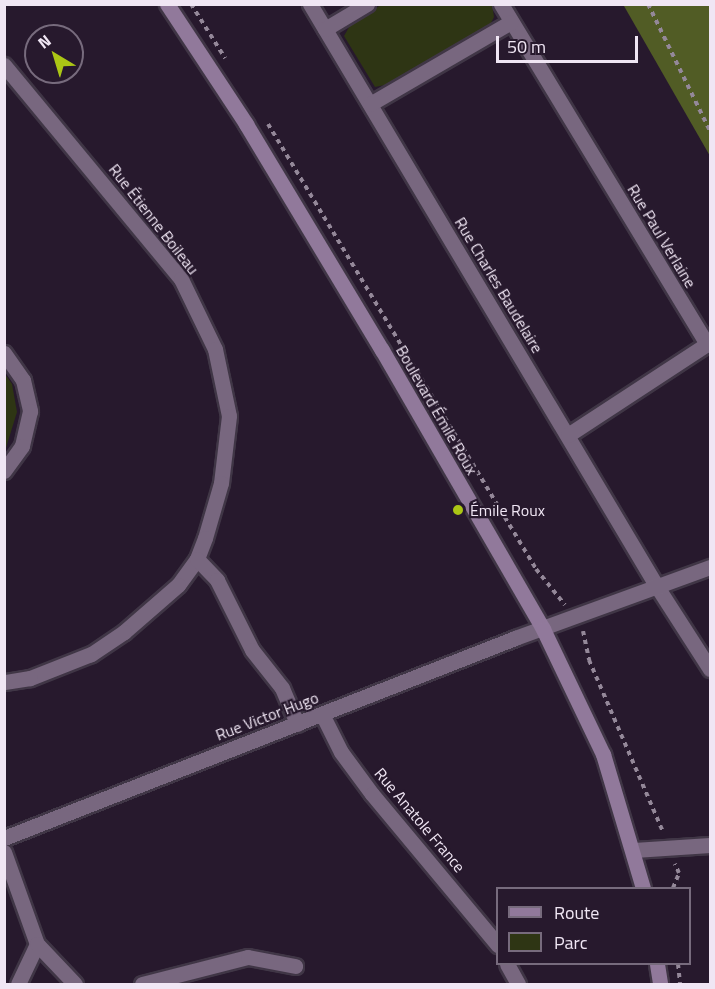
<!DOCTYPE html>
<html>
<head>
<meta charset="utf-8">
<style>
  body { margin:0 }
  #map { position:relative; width:715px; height:989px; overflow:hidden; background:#27192d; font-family:"Titillium Web",sans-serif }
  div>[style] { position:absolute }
  .green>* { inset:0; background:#2e3514 }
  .forest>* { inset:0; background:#515c25 }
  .path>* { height:4px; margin-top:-2px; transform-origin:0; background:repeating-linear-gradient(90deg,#948899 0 4.5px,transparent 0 9px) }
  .roads { filter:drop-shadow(2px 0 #403646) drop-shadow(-2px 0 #403646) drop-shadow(0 2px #403646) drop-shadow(0 -2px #403646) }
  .street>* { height:15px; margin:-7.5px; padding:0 7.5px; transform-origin:7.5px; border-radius:7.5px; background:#78677f }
  .secondary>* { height:15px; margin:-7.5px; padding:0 7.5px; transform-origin:7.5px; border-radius:7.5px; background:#91799b }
  .dots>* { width:16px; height:16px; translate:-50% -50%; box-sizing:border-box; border:3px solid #27192d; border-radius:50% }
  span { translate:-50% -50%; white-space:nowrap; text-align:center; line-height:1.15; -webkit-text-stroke:4.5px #27192d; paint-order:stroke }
  .street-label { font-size:16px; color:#f0e6f4 }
  .poi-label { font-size:16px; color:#f0e6f4 }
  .left { translate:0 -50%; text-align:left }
  .frame { position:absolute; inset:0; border:6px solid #f0e6f4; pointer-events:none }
  .legend { position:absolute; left:496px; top:887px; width:195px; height:78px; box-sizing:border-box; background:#27192d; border:2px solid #776b7d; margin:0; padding:8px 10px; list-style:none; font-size:18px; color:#f0e6f4 }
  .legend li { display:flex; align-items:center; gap:12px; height:30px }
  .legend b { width:30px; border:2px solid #776b7d }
  .north { position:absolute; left:24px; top:24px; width:60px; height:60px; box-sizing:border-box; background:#27192d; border:2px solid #776b7d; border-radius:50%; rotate:322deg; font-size:16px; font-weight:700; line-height:24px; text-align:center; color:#f0e6f4 }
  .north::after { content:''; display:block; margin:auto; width:21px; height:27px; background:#abc615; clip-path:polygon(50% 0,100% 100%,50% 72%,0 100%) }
  .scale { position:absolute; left:496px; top:36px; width:142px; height:27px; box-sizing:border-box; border:3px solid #f0e6f4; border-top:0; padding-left:8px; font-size:18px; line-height:21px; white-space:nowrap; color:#f0e6f4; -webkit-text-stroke:4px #27192d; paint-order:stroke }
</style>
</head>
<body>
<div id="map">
  <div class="green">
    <i style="clip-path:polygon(492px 4px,494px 17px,488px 29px,390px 84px,375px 87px,344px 36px,352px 22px,381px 5px)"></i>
    <i style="clip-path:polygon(5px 374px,12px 384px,17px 412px,5px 451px)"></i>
  </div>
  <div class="forest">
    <i style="clip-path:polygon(710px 5px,710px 156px,624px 6px)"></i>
  </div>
  <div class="path">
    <i style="left:191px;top:4px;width:64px;rotate:57.8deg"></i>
    <i style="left:648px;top:4px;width:141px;rotate:64deg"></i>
    <i style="left:268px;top:124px;width:519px;rotate:58.94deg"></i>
    <i style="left:536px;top:569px;width:46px;rotate:51.1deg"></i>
    <i style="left:583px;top:631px;width:30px;rotate:78deg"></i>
    <i style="left:589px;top:660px;width:187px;rotate:66.7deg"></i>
    <i style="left:673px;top:888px;width:16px;rotate:-68deg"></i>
    <i style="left:679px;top:873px;width:10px;rotate:-114deg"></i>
    <i style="left:678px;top:964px;width:20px;rotate:84deg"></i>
  </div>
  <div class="roads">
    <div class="street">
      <i style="left:310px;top:4px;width:676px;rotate:59.23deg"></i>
      <i style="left:656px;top:585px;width:100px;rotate:57.3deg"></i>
      <i style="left:501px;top:4px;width:398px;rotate:58.8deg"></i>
      <i style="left:707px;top:344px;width:166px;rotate:146.8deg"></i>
      <i style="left:325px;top:29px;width:49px;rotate:-30.8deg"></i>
      <i style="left:4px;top:65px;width:278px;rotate:50.4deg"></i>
      <i style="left:181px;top:279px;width:78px;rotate:64.1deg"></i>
      <i style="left:215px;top:349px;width:68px;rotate:78.2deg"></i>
      <i style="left:229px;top:416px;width:67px;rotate:96.8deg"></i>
      <i style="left:221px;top:483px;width:57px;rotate:106.2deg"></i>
      <i style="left:205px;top:538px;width:22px;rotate:111deg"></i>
      <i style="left:197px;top:559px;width:32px;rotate:126deg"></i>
      <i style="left:178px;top:585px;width:72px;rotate:139deg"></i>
      <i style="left:124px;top:632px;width:40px;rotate:146deg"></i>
      <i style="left:91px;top:654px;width:66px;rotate:158.5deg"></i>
      <i style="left:30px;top:678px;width:26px;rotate:171deg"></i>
      <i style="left:370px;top:104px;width:163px;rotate:-30.2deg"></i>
      <i style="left:4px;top:353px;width:33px;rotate:55deg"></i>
      <i style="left:23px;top:380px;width:32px;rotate:77deg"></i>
      <i style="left:30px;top:411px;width:36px;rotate:103deg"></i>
      <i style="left:22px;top:446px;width:31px;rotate:126deg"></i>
      <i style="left:197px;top:559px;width:29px;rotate:46deg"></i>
      <i style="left:217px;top:580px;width:78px;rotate:63.4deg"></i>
      <i style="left:252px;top:650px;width:48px;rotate:51.7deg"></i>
      <i style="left:282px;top:688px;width:39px;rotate:67deg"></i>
      <i style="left:322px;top:714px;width:42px;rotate:63.4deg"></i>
      <i style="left:341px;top:752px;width:52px;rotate:53.6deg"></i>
      <i style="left:372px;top:794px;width:197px;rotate:50.2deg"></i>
      <i style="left:4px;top:838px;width:549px;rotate:-21.37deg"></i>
      <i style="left:515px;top:638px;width:208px;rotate:-20deg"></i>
      <i style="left:634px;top:850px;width:76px;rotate:-3.8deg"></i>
      <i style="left:4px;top:852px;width:98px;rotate:70.3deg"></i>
      <i style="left:37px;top:944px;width:44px;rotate:115.4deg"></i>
      <i style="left:37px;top:944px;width:55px;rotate:46.5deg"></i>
      <i style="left:507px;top:964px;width:23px;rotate:61deg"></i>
      <i style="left:142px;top:984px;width:109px;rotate:-14.3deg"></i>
      <i style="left:248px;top:957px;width:48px;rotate:10.8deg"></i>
    </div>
    <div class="secondary">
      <i style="left:167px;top:4px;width:144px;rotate:56.6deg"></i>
      <i style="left:246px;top:124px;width:264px;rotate:59deg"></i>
      <i style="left:382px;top:350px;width:322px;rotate:60deg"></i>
      <i style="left:543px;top:629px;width:139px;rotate:64.4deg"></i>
      <i style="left:603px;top:754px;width:140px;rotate:73.4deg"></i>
      <i style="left:657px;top:964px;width:20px;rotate:81deg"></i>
    </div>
  </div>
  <div class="dots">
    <i style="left:458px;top:510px;background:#abc615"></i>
  </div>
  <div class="street-label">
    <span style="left:154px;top:219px;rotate:52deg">Rue Étienne Boileau</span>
    <span style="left:662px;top:236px;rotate:59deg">Rue Paul Verlaine</span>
    <span style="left:499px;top:285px;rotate:59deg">Rue Charles Baudelaire</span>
    <span style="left:437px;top:410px;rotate:60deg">Boulevard Émile Roux</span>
    <span style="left:267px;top:716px;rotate:-21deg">Rue Victor Hugo</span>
    <span style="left:420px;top:820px;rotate:50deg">Rue Anatole France</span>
  </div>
  <div class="poi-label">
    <span class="left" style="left:470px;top:510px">Émile Roux</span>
  </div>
  <div class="frame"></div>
  <ul class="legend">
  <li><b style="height:8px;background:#91799b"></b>Route</li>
  <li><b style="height:16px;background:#2e3514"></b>Parc</li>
  </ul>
  <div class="north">N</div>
  <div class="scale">50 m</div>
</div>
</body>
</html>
